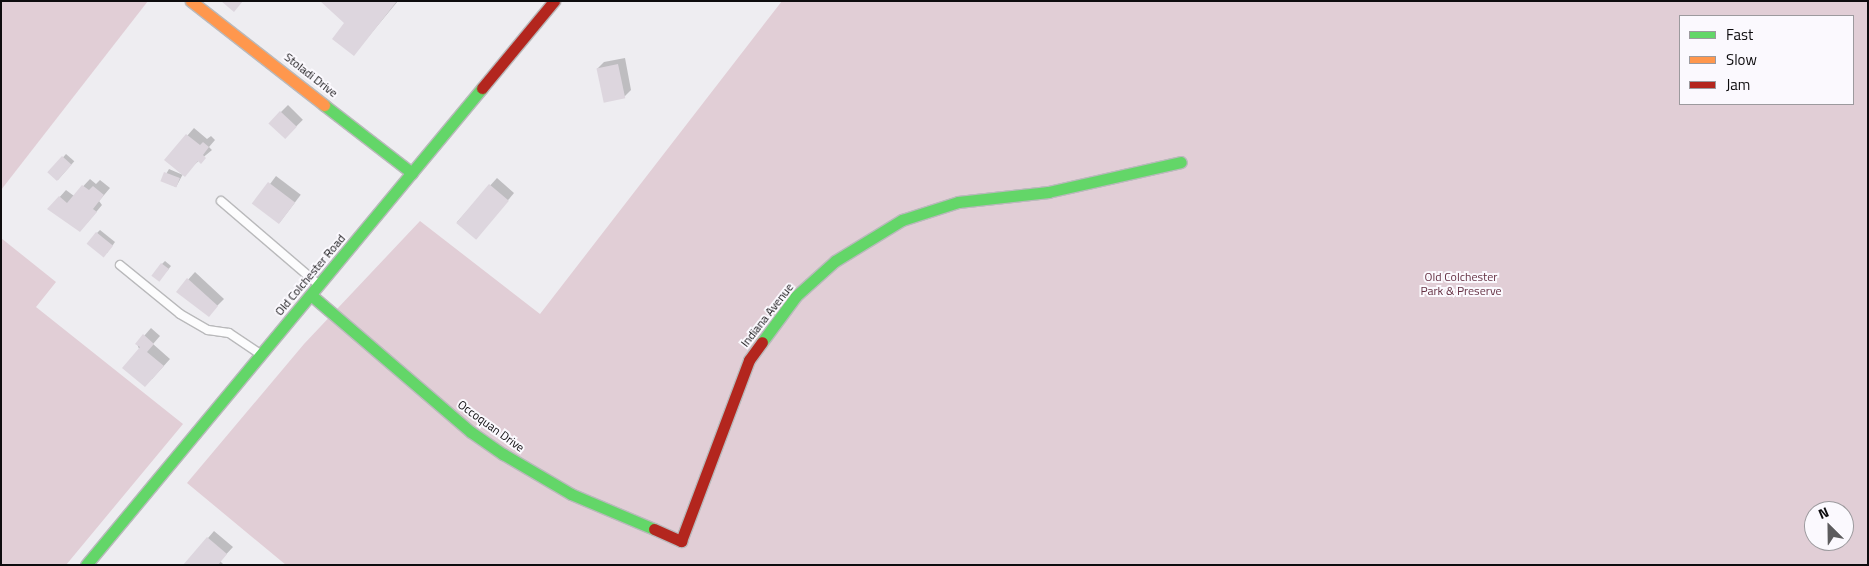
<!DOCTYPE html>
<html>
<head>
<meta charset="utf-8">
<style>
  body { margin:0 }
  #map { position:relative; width:1869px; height:566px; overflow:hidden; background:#eeedf1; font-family:"Titillium Web",sans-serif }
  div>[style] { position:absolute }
  .green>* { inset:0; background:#e1ced6 }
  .shadow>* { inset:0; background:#0003; transform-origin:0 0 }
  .building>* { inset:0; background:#ddd6de; transform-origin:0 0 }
  .roads { filter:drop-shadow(1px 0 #b9b9bb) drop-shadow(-1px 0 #b9b9bb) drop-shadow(0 1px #b9b9bb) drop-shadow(0 -1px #b9b9bb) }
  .lane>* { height:8px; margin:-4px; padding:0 4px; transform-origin:4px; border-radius:4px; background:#fcfcfd }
  .fast>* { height:11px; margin:-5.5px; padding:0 5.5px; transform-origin:5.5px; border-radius:5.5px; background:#63d668 }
  .slow>* { height:11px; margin:-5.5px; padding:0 5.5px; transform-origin:5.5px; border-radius:5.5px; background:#ff974d }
  .jam>* { height:11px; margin:-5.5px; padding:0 5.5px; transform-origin:5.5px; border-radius:5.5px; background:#b3261e }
  span { translate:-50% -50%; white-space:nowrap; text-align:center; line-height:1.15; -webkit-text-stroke:4px #fbf9fe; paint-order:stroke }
  .street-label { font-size:12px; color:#0d0c0e }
  .park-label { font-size:12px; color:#653143 }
  .frame { position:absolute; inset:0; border:2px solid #0d0c0e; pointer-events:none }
  .legend { position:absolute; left:1679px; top:15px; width:175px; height:90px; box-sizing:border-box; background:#fbf9fe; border:1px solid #9c9a9e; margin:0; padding:6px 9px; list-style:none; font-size:15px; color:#0d0c0e }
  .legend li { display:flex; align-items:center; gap:10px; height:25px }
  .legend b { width:25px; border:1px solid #9c9a9e }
  .north { position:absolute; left:1804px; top:501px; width:50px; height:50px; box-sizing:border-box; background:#fbf9fe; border:1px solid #9c9a9e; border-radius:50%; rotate:337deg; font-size:14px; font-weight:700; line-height:20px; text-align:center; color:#0d0c0e }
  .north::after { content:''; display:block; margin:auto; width:18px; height:22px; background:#5c5b5d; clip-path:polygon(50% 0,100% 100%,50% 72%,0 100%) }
</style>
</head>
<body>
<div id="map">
  <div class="green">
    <i style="clip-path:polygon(1px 1px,148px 1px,1px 190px)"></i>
    <i style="clip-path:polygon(evenodd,782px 1px,1868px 1px,1868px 565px,286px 565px,187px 483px,304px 344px,420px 221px,540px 314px,782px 1px,1680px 16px,1853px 16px,1853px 104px,1680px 104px,1680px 16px,782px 1px,1814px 511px,1844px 511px,1844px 541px,1814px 541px,1814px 511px)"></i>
    <i style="clip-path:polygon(1px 238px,56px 282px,36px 307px,183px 424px,66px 565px,1px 565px)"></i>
  </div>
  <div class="shadow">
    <i style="clip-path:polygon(322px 1px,398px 1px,354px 54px,346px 23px)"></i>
    <i style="clip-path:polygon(625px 58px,631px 90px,624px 97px,597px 69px,604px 62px)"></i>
    <i style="left:288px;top:105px;width:21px;height:25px;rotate:45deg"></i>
    <i style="clip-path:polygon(194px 128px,207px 139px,211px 136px,215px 140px,209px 147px,212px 150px,183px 174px,176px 187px,162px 181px,169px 169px,183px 175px,166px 160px)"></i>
    <i style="left:66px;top:154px;width:11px;height:25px;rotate:41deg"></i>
    <i style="left:276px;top:176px;width:31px;height:35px;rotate:37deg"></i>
    <i style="clip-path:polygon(497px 178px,514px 193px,482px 231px,457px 222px)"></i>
    <i style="clip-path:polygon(90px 179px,96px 184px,100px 180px,110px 188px,99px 201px,102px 205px,87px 223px,49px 209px,66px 190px,74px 196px)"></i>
    <i style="clip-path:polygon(100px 230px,115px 242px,107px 253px,97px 233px)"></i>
    <i style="clip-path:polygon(165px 261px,171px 266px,162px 277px,162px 264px)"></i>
    <i style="clip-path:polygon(195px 272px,224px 299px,215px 308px,178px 291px)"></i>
    <i style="clip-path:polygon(151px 328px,160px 336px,153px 344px,170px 359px,152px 379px,137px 344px)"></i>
    <i style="clip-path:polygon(214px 531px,233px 547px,220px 561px,224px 565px,185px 565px)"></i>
  </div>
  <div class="building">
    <i style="clip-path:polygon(221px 1px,243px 1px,234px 12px)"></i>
    <i style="clip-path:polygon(320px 1px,397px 1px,354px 56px,332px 39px,344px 23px)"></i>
    <i style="left:618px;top:64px;width:35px;height:22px;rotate:78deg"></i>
    <i style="left:280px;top:111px;width:23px;height:17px;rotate:43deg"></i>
    <i style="clip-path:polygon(186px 134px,200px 145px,203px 142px,209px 147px,203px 155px,206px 158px,201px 164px,198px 161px,185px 177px,164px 160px)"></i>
    <i style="left:62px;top:156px;width:13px;height:22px;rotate:42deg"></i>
    <i style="left:164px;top:172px;width:17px;height:10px;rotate:21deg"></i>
    <i style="left:268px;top:182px;width:34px;height:27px;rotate:37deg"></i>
    <i style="left:489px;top:184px;width:26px;height:51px;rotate:40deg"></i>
    <i style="clip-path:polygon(82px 185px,89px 190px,93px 186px,104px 195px,93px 209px,97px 212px,80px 232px,47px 209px,59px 196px,67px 203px)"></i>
    <i style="left:96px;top:232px;width:22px;height:15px;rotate:39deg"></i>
    <i style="left:161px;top:263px;width:10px;height:16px;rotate:37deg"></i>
    <i style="clip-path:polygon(187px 278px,218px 306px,209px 317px,176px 292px)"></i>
    <i style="clip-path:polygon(143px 334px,154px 344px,147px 352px,164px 366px,145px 387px,122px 368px,140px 347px,135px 344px)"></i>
    <i style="clip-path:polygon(207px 537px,227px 554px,218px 565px,183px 565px)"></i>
  </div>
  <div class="roads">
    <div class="lane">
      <i style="left:221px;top:201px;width:128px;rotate:40.6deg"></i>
      <i style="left:120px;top:265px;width:77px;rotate:39.2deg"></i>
      <i style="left:180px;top:314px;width:32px;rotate:30deg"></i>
      <i style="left:208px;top:330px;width:21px;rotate:8deg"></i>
      <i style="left:229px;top:333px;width:37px;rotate:34deg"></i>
    </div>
    <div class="fast">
      <i style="left:324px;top:105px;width:111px;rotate:37.7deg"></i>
      <i style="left:311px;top:295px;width:211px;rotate:40.6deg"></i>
      <i style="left:471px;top:432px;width:39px;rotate:35deg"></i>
      <i style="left:503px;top:454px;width:79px;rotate:30.5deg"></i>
      <i style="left:571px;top:494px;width:90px;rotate:22.9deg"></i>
      <i style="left:762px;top:342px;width:57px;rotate:-53.5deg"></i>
      <i style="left:796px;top:296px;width:52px;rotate:-41.9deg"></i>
      <i style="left:835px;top:261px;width:79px;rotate:-31.5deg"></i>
      <i style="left:902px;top:220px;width:59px;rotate:-17.8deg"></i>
      <i style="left:958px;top:202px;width:91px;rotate:-6.3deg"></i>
      <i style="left:1048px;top:192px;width:136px;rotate:-12.7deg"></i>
      <i style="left:86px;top:565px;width:620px;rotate:-50.3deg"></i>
    </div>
    <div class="slow">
      <i style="left:191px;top:1px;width:169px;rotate:38deg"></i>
    </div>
    <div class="jam">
      <i style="left:482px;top:88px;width:113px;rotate:-50.4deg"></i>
      <i style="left:654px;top:529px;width:30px;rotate:24deg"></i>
      <i style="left:681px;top:541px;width:193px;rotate:-69.4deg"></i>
      <i style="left:749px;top:360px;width:22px;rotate:-54deg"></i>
    </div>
  </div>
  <div class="street-label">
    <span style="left:311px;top:75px;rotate:38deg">Stoladi Drive</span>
    <span style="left:310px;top:275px;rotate:-50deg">Old Colchester Road</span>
    <span style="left:767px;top:315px;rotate:-52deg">Indiana Avenue</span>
    <span style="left:491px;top:426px;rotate:36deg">Occoquan Drive</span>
  </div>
  <div class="park-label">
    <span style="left:1461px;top:284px">Old Colchester<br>Park &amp; Preserve</span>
  </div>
  <div class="frame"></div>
  <ul class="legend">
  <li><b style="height:6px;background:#63d668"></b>Fast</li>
  <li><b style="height:6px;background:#ff974d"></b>Slow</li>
  <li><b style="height:6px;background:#b3261e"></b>Jam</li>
  </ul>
  <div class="north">N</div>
</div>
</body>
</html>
